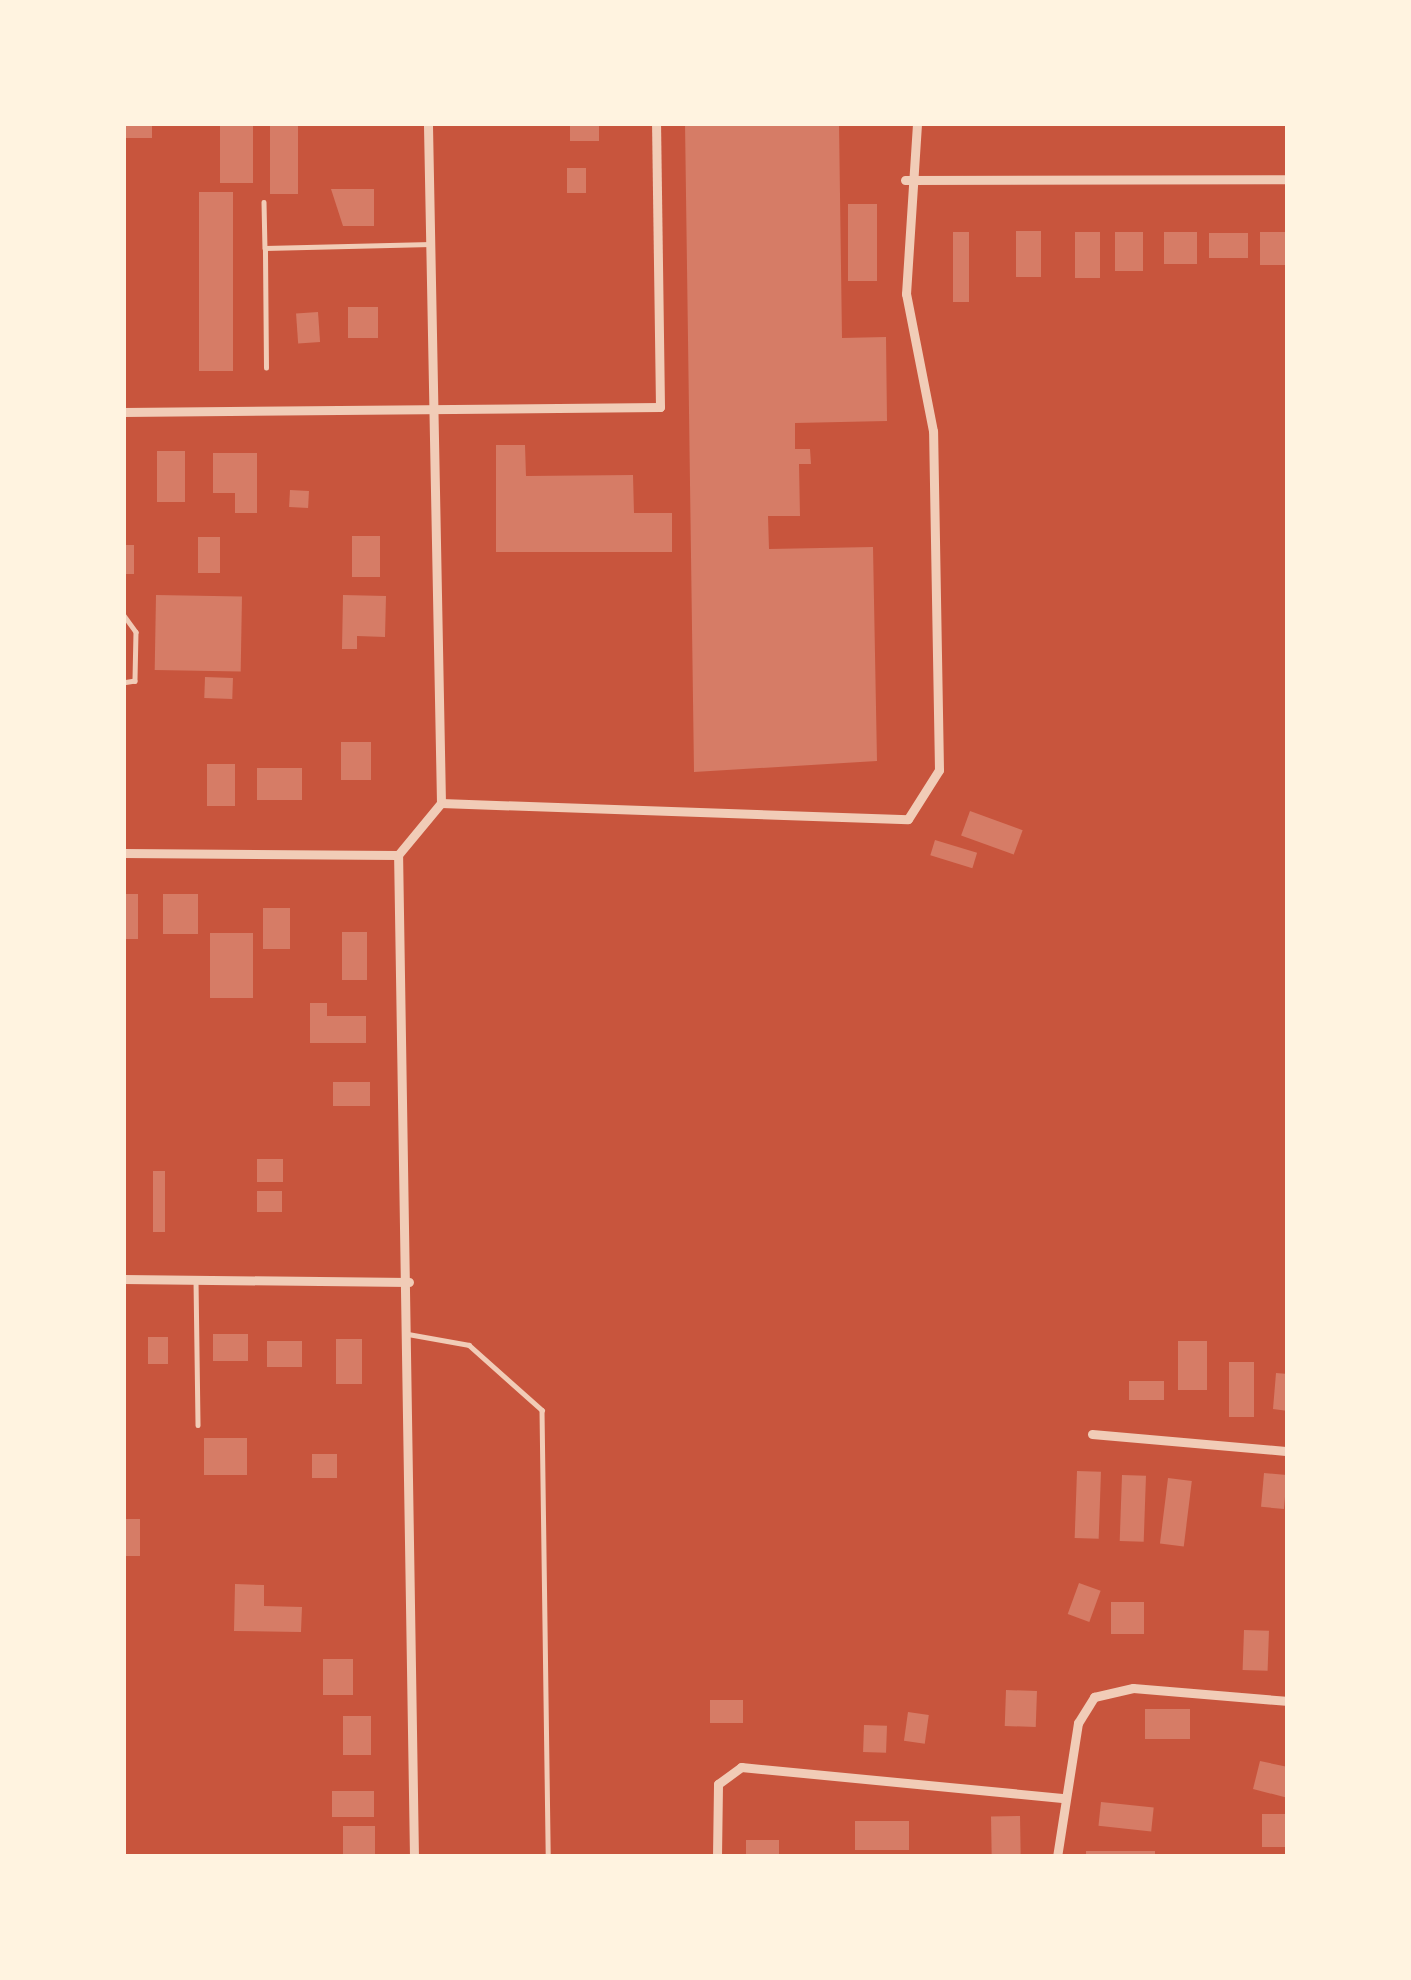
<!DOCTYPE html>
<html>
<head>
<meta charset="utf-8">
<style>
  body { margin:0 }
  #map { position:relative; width:1411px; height:1980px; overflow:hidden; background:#c8553d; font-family:"Source Sans 3",sans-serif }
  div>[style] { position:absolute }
  .building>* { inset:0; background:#d67c66; transform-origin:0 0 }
  .service>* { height:4.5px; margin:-2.25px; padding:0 2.25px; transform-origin:2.25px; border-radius:2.25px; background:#f1ccb7 }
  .minor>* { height:9px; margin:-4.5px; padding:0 4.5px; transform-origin:4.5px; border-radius:4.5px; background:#f1ccb7 }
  span { translate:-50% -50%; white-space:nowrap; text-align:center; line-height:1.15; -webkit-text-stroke:9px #fff3e0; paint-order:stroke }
  .frame { position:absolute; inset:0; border:126px solid #fff3e0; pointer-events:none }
</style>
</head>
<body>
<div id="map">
  <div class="building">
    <i style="left:123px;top:123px;width:29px;height:15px"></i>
    <i style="left:220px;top:123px;width:33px;height:60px"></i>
    <i style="left:270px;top:123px;width:28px;height:71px"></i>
    <i style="left:570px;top:123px;width:29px;height:18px"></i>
    <i style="clip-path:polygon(685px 123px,839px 123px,842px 338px,886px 337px,887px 421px,795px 423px,795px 449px,810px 449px,811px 464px,799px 464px,800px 516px,768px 516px,769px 549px,873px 547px,877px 761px,694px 772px)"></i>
    <i style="left:567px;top:168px;width:19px;height:25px"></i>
    <i style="clip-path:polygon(331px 189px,374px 189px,374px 226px,343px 226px)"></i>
    <i style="left:199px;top:192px;width:34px;height:179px"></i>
    <i style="left:848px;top:204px;width:29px;height:77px"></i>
    <i style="left:1016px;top:231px;width:25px;height:46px"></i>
    <i style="left:953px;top:232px;width:16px;height:70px"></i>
    <i style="left:1075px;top:232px;width:25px;height:46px"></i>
    <i style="left:1115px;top:232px;width:28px;height:39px"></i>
    <i style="left:1164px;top:232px;width:33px;height:32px"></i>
    <i style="left:1260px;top:232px;width:28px;height:33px"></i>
    <i style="left:1209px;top:233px;width:39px;height:25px"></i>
    <i style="left:348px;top:307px;width:30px;height:31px"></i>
    <i style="left:318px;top:312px;width:30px;height:22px;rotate:86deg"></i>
    <i style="clip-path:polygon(496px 445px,525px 445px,526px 476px,633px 475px,634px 513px,672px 513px,672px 552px,496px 552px)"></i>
    <i style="left:157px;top:451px;width:28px;height:51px"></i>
    <i style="clip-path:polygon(213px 453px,257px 453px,257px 513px,235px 513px,235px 493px,213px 493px)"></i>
    <i style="left:290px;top:490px;width:19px;height:17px;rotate:3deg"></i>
    <i style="left:352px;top:536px;width:28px;height:41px"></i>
    <i style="left:198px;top:537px;width:22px;height:36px"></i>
    <i style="left:123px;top:545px;width:11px;height:29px"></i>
    <i style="left:156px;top:595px;width:86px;height:75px;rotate:1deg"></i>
    <i style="clip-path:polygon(343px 595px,386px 596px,385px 637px,357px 636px,357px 649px,342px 649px)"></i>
    <i style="left:205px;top:677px;width:28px;height:21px;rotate:2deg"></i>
    <i style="left:341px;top:742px;width:30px;height:38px"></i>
    <i style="left:207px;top:764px;width:28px;height:42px"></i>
    <i style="left:257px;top:768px;width:45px;height:32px"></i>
    <i style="left:970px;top:811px;width:56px;height:26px;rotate:20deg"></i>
    <i style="left:935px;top:840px;width:44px;height:16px;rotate:17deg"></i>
    <i style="left:123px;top:894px;width:15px;height:45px"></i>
    <i style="left:163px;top:894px;width:35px;height:40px"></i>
    <i style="left:263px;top:908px;width:27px;height:41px"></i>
    <i style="left:342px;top:932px;width:25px;height:48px"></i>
    <i style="left:210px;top:933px;width:43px;height:65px"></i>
    <i style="clip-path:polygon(310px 1003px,327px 1003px,327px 1016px,366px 1016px,366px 1043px,310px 1043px)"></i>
    <i style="left:333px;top:1082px;width:37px;height:24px"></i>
    <i style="left:257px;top:1159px;width:26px;height:23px"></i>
    <i style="left:153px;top:1171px;width:12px;height:61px"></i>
    <i style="left:257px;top:1191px;width:25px;height:21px"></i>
    <i style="left:213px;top:1334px;width:35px;height:27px"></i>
    <i style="left:148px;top:1337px;width:20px;height:27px"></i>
    <i style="left:336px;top:1339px;width:26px;height:45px"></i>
    <i style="left:267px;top:1341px;width:35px;height:26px"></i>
    <i style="left:1178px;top:1341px;width:29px;height:49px"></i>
    <i style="left:1229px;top:1362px;width:25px;height:55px"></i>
    <i style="clip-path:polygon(1276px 1373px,1288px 1374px,1288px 1411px,1273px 1409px)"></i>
    <i style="left:1129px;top:1381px;width:35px;height:19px"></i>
    <i style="left:204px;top:1438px;width:43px;height:37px"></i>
    <i style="left:312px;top:1454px;width:25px;height:24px"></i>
    <i style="left:1077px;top:1471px;width:24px;height:67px;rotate:2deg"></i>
    <i style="left:1264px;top:1473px;width:23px;height:34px;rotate:5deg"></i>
    <i style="left:1122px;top:1475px;width:24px;height:66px;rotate:2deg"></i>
    <i style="left:1168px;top:1478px;width:24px;height:66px;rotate:7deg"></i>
    <i style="left:123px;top:1519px;width:17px;height:37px"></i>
    <i style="left:1079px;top:1583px;width:23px;height:33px;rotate:20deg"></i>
    <i style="clip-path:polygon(235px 1584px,264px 1585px,264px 1606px,302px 1607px,301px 1632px,234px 1631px)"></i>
    <i style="left:1111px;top:1602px;width:33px;height:32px"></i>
    <i style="left:1244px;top:1630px;width:25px;height:40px;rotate:2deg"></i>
    <i style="left:323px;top:1659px;width:30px;height:36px"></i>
    <i style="left:1006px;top:1690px;width:31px;height:36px;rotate:2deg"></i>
    <i style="left:710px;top:1700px;width:33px;height:23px"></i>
    <i style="left:1145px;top:1709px;width:45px;height:30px"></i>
    <i style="left:908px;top:1712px;width:21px;height:29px;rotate:8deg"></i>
    <i style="left:343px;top:1716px;width:28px;height:39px"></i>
    <i style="left:864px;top:1725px;width:23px;height:27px;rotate:2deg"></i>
    <i style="clip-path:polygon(1260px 1761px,1288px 1767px,1288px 1798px,1253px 1789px)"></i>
    <i style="left:332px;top:1791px;width:42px;height:26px"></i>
    <i style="left:1101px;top:1802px;width:53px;height:24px;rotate:6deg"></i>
    <i style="left:1262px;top:1814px;width:25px;height:33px"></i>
    <i style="left:1020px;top:1816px;width:41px;height:29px;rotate:89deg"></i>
    <i style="left:855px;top:1821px;width:54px;height:29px"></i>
    <i style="left:343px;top:1826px;width:32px;height:31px"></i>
    <i style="left:746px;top:1840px;width:33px;height:17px"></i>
    <i style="left:1086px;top:1851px;width:69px;height:6px"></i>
  </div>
  <div class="service">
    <i style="left:264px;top:202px;width:46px;rotate:88.8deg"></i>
    <i style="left:266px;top:368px;width:120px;rotate:-90.5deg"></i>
    <i style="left:265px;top:248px;width:166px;rotate:-1.4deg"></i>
    <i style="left:123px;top:614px;width:22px;rotate:54deg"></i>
    <i style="left:136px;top:632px;width:49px;rotate:91.2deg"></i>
    <i style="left:135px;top:681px;width:12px;rotate:171deg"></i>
    <i style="left:196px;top:1280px;width:145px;rotate:89.2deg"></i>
    <i style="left:408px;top:1334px;width:62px;rotate:10.2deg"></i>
    <i style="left:469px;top:1345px;width:98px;rotate:41.7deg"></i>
    <i style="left:542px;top:1410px;width:447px;rotate:89.2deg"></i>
  </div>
  <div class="minor">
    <i style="left:905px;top:180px;width:383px;rotate:-0.1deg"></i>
    <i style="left:123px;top:412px;width:537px;rotate:-0.53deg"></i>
    <i style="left:660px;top:407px;width:284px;rotate:-90.8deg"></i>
    <i style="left:441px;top:803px;width:467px;rotate:2deg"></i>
    <i style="left:908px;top:819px;width:58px;rotate:-57.7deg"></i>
    <i style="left:939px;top:770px;width:339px;rotate:-91deg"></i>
    <i style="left:933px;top:431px;width:140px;rotate:-101.1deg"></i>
    <i style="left:906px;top:294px;width:171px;rotate:-86.3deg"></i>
    <i style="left:123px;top:853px;width:275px;rotate:0.4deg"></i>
    <i style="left:123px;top:1279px;width:286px;rotate:0.6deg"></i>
    <i style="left:1092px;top:1434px;width:197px;rotate:5deg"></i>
    <i style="left:414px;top:1857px;width:1002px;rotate:-90.91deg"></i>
    <i style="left:398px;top:855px;width:67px;rotate:-50.4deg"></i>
    <i style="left:441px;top:803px;width:680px;rotate:-91.1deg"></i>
    <i style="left:717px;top:1857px;width:73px;rotate:-89.2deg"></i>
    <i style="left:718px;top:1784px;width:29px;rotate:-36deg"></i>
    <i style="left:741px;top:1767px;width:325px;rotate:5.5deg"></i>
    <i style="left:1057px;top:1857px;width:136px;rotate:-81.1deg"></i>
    <i style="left:1078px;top:1723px;width:31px;rotate:-58deg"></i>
    <i style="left:1094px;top:1697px;width:40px;rotate:-13deg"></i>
    <i style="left:1133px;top:1688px;width:156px;rotate:4.8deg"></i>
  </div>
  <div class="frame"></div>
</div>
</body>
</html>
